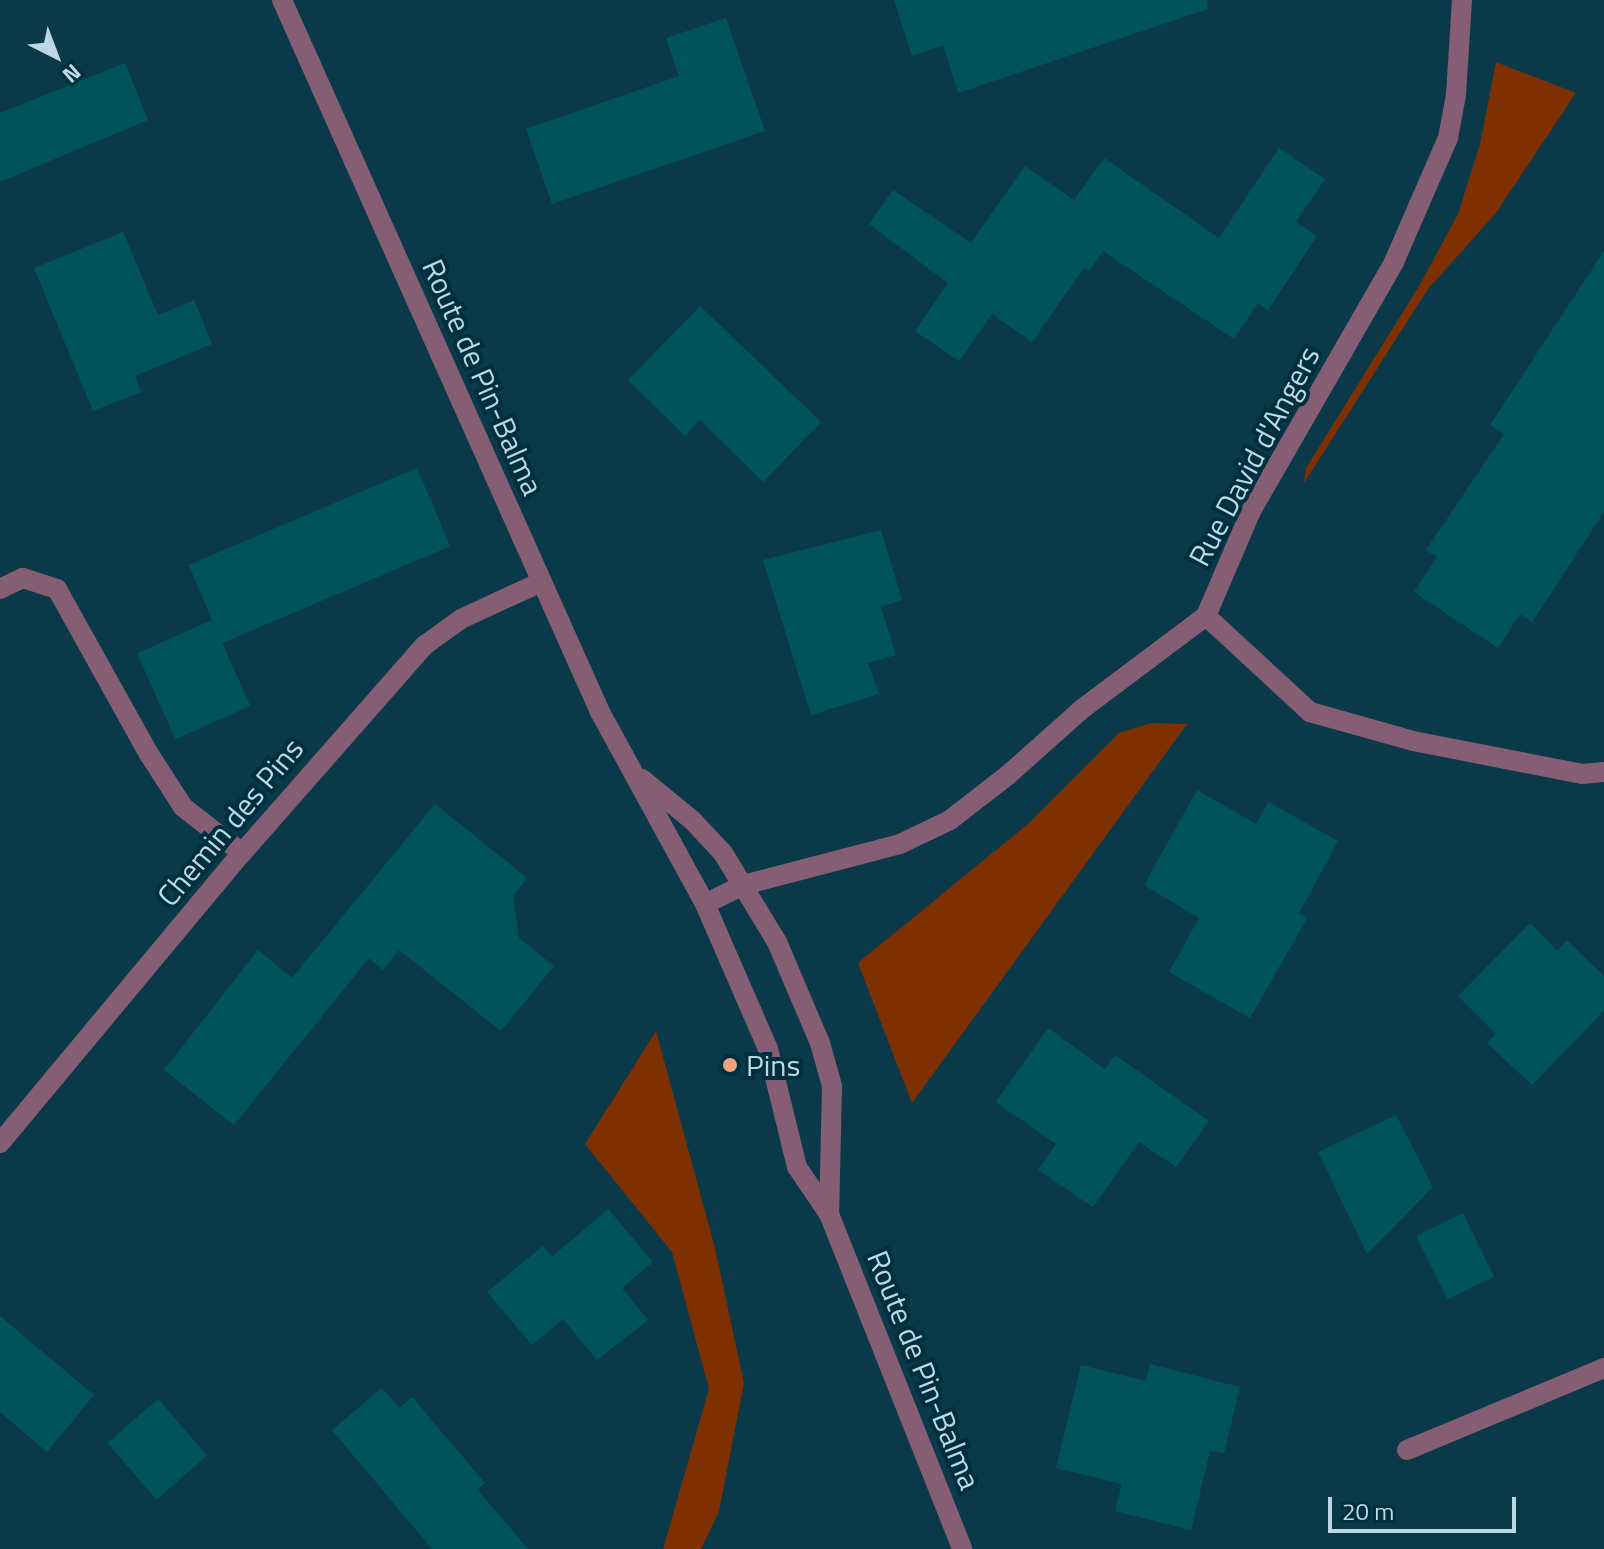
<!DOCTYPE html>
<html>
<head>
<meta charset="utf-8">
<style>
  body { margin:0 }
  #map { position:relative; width:1604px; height:1549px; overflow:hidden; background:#0a3a49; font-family:"Titillium Web",sans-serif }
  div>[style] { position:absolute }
  .green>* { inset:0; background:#7e3001 }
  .building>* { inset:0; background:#00535b; transform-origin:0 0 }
  .minor>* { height:20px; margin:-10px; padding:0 10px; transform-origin:10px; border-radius:10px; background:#855e74 }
  .dots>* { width:22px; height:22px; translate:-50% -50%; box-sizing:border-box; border:4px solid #00303f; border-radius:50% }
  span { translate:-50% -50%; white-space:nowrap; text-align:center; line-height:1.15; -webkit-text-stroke:8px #00303f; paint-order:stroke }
  .street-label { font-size:30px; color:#bbd8e4 }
  .poi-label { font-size:30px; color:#bbd8e4 }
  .left { translate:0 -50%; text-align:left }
  .north { position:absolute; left:16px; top:16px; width:80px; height:80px; -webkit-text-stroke:6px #00303f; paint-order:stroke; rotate:138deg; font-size:22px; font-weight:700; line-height:32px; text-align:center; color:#bbd8e4 }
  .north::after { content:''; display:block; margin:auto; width:28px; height:36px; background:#bbd8e4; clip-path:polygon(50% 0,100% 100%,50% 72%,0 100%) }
  .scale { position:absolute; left:1328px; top:1497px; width:188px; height:36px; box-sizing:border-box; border:4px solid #bbd8e4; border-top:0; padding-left:10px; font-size:24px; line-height:28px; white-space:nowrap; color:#bbd8e4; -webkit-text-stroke:6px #00303f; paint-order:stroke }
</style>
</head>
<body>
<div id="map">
  <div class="green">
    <i style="clip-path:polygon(1496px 62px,1576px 93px,1496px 213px,1428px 289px,1304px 483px,1306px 468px,1419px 286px,1458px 214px,1480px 144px)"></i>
    <i style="clip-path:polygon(1151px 723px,1187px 724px,912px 1103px,858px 963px,1029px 823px,1119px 733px)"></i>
    <i style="clip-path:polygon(656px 1031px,715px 1248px,744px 1383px,719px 1511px,701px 1549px,663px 1549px,709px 1389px,672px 1252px,585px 1144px)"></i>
  </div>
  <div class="building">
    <i style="clip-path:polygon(894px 0,1207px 0,1208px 9px,958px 93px,943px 45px,912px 56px)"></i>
    <i style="clip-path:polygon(726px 18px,765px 131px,552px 204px,526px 129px,679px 76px,666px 38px)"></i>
    <i style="clip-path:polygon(125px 63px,148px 120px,0 182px,0 113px)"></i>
    <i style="clip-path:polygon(1279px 148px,1325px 179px,1296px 222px,1317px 236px,1268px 310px,1258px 303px,1234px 339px,1103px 251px,1089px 271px,1084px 268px,1032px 342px,992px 314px,959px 361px,915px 331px,948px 283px,869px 224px,893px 190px,971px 243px,1025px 166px,1074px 200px,1104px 158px,1219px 238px)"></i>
    <i style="clip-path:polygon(123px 232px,158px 315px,194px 300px,212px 344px,135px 376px,141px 392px,93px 411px,34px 268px)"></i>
    <i style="clip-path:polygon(1604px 251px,1604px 512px,1532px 622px,1520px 614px,1498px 648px,1414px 592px,1437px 557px,1426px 550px,1504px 434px,1490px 425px)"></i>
    <i style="clip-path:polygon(700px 306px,821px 422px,763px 482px,700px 420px,685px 436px,628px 380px)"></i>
    <i style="left:417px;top:468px;width:85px;height:248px;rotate:67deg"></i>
    <i style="clip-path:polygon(881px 530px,902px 600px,881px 607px,896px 655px,868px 663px,879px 694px,811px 715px,763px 560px)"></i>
    <i style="left:212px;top:620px;width:94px;height:82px;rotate:66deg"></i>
    <i style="clip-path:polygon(1197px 790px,1256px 824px,1268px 802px,1338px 841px,1299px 913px,1307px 918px,1250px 1018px,1169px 972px,1199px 918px,1144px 885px)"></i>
    <i style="clip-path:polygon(435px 804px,527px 878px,513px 896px,519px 938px,554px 966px,501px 1031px,399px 950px,383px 970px,369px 958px,234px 1125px,164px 1070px,258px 950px,292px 978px)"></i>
    <i style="clip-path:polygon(1530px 923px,1557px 951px,1567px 940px,1604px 976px,1604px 1011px,1532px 1085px,1487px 1043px,1496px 1034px,1458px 996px)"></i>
    <i style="clip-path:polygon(1048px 1028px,1105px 1069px,1115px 1055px,1209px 1121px,1176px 1167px,1139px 1142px,1093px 1207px,1038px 1170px,1056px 1144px,996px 1102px)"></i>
    <i style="clip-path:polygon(1396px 1115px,1433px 1187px,1367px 1254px,1318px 1152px)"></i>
    <i style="clip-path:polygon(608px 1209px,653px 1262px,622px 1288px,648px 1320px,597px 1360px,563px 1319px,532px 1345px,487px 1292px,543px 1246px,552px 1257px)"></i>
    <i style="left:1463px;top:1213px;width:71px;height:52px;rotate:64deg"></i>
    <i style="clip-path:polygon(0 1316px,94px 1395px,47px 1452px,0 1412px)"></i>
    <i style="clip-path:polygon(1150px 1364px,1240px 1387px,1224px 1453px,1210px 1451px,1191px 1530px,1115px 1511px,1122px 1484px,1056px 1468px,1081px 1365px,1146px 1381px)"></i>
    <i style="clip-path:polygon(382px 1388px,399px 1408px,412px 1397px,485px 1483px,477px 1489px,528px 1549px,432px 1549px,332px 1430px)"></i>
    <i style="left:158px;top:1399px;width:75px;height:67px;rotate:49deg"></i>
  </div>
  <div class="minor">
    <i style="left:282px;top:0;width:780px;rotate:65.93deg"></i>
    <i style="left:600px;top:712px;width:219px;rotate:61.3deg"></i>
    <i style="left:705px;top:904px;width:158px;rotate:66.5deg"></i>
    <i style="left:768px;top:1049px;width:122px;rotate:76.2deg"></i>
    <i style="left:797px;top:1167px;width:57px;rotate:55.8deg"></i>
    <i style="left:829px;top:1214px;width:360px;rotate:68.3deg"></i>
    <i style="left:0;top:589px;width:25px;rotate:-26deg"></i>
    <i style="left:23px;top:578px;width:36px;rotate:18deg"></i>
    <i style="left:57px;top:589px;width:189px;rotate:60.9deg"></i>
    <i style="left:149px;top:754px;width:63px;rotate:57.3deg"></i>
    <i style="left:183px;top:807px;width:75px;rotate:37.9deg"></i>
    <i style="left:1206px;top:616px;width:142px;rotate:42.7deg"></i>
    <i style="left:1310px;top:712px;width:107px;rotate:15.7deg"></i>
    <i style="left:1413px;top:741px;width:172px;rotate:11deg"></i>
    <i style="left:1582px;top:774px;width:22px;rotate:-5deg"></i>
    <i style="left:642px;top:779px;width:65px;rotate:39.4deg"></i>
    <i style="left:692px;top:820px;width:45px;rotate:46.8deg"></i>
    <i style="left:723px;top:853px;width:104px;rotate:58.8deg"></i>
    <i style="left:777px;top:942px;width:28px;rotate:67deg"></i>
    <i style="left:788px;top:968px;width:82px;rotate:66.9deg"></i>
    <i style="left:820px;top:1043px;width:45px;rotate:74.4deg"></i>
    <i style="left:832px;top:1086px;width:128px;rotate:91.3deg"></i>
    <i style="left:705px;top:904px;width:42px;rotate:-26.6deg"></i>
    <i style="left:743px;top:885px;width:162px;rotate:-14.6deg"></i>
    <i style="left:900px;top:844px;width:55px;rotate:-25.6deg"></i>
    <i style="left:950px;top:820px;width:73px;rotate:-37.8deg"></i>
    <i style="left:1008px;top:775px;width:99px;rotate:-41.7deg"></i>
    <i style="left:1082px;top:709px;width:155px;rotate:-36.9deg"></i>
    <i style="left:1206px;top:616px;width:114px;rotate:-66.8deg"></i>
    <i style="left:1251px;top:511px;width:287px;rotate:-60.1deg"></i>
    <i style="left:1394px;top:262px;width:135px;rotate:-66.5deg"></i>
    <i style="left:1448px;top:138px;width:44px;rotate:-79.5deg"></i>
    <i style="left:1456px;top:95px;width:95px;rotate:-86.4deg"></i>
    <i style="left:0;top:1143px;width:378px;rotate:-50.2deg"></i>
    <i style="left:242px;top:853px;width:277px;rotate:-48.7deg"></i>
    <i style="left:425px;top:645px;width:44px;rotate:-35.8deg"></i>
    <i style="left:461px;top:619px;width:88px;rotate:-24.8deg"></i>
    <i style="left:1407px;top:1450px;width:213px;rotate:-22.6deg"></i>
  </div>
  <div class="dots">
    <i style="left:730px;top:1065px;background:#f1a17d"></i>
  </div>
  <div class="street-label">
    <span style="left:483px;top:377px;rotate:66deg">Route de Pin-Balma</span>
    <span style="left:1254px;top:456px;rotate:-62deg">Rue David d'Angers</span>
    <span style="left:230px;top:822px;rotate:-50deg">Chemin des Pins</span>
    <span style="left:924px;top:1370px;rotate:68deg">Route de Pin-Balma</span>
  </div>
  <div class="poi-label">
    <span class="left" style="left:746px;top:1065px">Pins</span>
  </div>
  <div class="north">N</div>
  <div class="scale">20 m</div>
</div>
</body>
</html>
